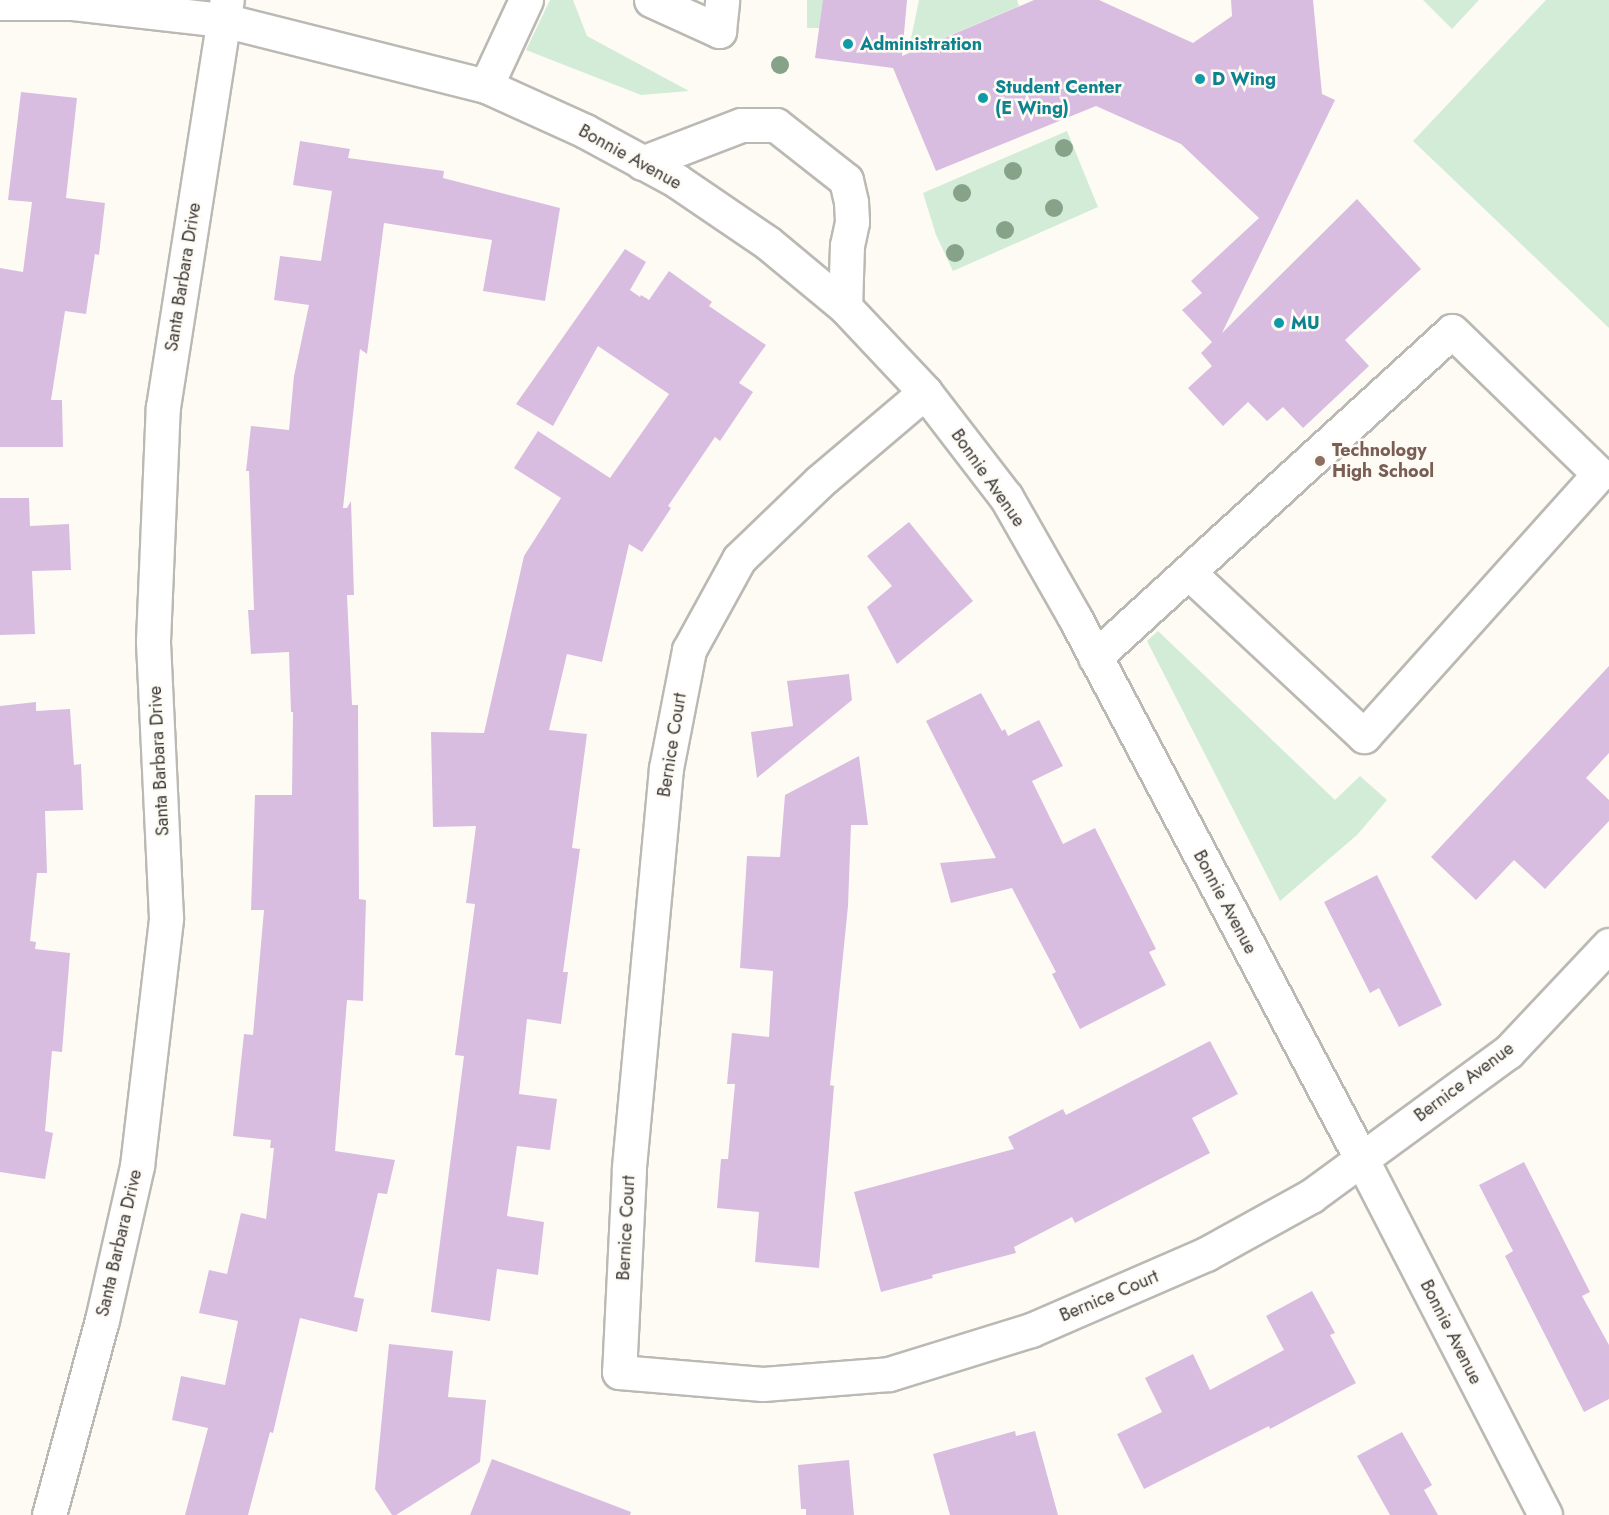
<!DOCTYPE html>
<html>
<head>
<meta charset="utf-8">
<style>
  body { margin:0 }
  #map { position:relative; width:1609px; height:1515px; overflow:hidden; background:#fefbf5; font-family:Jost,sans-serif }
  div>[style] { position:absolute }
  .green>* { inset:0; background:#d3ecd7; transform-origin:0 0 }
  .building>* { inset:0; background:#d8bde1 }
  .roads { filter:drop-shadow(2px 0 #bbb9b3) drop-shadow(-2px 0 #bbb9b3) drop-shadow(0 2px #bbb9b3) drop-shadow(0 -2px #bbb9b3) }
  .minor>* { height:33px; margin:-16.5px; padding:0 16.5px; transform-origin:16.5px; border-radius:16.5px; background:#fff }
  .trees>* { width:18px; height:18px; margin:-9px; border-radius:50%; background:#86a289 }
  .dots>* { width:16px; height:16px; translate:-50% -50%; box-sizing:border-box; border:3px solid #fefbf5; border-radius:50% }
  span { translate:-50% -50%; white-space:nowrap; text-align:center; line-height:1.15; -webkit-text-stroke:5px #fefbf5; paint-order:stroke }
  .culture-label { font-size:18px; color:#0d838f; font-weight:700 }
  .left { translate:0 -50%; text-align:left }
  .street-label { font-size:18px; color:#3c3b39 }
  .education-label { font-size:18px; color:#785e54; font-weight:700 }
</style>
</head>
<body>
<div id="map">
  <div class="green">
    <i style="clip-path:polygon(550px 0,573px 0,587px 36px,689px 91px,641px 95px,526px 50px)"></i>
    <i style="left:807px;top:0;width:16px;height:28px"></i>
    <i style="clip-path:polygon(919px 0,1017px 0,1019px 6px,908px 53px)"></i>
    <i style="clip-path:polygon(1423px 0,1479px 0,1452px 29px)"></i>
    <i style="clip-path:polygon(1546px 0,1609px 0,1609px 328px,1413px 141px)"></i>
    <i style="clip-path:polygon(1067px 131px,1098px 207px,953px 271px,936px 235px,923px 193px)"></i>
    <i style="clip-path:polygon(1158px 631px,1335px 800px,1360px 776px,1387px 800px,1357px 835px,1280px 901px,1147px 641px)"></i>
  </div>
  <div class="building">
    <i style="clip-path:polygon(823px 0,907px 0,902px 56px,1034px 0,1099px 0,1193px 43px,1232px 16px,1231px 0,1313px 0,1322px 94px,1335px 100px,1222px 333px,1357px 199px,1421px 269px,1345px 340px,1369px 366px,1303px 428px,1283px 407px,1267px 421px,1248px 402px,1223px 426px,1188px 388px,1212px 366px,1201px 353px,1212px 342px,1182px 310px,1202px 293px,1191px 281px,1259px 218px,1181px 144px,1096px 106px,936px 171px,893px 68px,815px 58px)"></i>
    <i style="clip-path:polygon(21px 92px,77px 98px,66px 198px,105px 203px,99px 255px,95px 254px,86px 314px,65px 311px,51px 400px,62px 400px,63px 447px,0 447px,0 268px,23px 272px,32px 202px,8px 200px)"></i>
    <i style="clip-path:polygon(300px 141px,350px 149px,348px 158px,444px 171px,443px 178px,560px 208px,545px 301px,483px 291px,492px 240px,384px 223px,367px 354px,360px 349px,343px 508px,347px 508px,351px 501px,354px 595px,347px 595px,352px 705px,358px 705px,359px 899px,366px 900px,363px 1001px,347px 1000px,335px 1151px,395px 1160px,387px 1194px,378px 1193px,354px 1297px,364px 1299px,357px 1332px,300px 1318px,273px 1433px,270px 1432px,248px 1515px,185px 1515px,208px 1428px,172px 1420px,181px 1376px,225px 1385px,238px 1321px,199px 1313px,209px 1270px,227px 1274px,241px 1213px,266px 1219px,274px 1148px,270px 1148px,271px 1140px,233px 1136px,244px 1034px,253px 1035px,264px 910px,251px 910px,255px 795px,292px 795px,293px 712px,291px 712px,289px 652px,251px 654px,248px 610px,254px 610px,249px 471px,246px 471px,251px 426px,289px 430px,294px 376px,309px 305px,274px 300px,280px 256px,321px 261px,332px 191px,293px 185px)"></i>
    <i style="clip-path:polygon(625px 249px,646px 262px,630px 290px,640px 297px,641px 295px,649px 300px,669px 271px,712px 302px,709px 306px,766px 345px,739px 383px,753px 392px,720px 441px,715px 437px,668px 506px,671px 508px,642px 552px,629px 544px,602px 662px,567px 654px,549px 730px,587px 734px,572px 848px,580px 849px,563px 972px,568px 972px,561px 1024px,527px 1019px,519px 1094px,557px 1099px,550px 1150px,517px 1146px,507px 1216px,544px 1222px,538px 1275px,497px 1269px,490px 1321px,431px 1312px,464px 1056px,455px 1055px,475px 904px,466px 903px,476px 826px,433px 827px,431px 732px,484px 733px,524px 556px,561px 498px,514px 468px,538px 431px,610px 478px,669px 394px,598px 346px,553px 426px,516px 404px)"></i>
    <i style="clip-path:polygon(0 498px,29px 498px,30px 526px,69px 524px,71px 570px,32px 571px,35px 634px,0 635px)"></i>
    <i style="clip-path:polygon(909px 522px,973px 601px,897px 664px,867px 607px,892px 586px,867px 556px)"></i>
    <i style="clip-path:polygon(1609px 666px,1609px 753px,1586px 778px,1609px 800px,1609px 821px,1545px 889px,1514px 860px,1476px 900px,1431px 857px)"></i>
    <i style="clip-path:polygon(849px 674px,852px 700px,757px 778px,751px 732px,793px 726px,787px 681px)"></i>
    <i style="clip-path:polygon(981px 693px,1002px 731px,1005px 729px,1008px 736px,1039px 720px,1063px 766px,1032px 781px,1063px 844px,1095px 828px,1156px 949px,1149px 952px,1166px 985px,1080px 1029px,1052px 974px,1056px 972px,1012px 888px,951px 903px,940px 863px,996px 858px,926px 721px)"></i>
    <i style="clip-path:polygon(36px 702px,36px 711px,70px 709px,74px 765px,81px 764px,83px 810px,45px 811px,47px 873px,37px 873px,30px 941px,36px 942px,35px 949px,70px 953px,62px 1052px,52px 1051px,45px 1131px,53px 1133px,45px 1179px,0 1172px,0 706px)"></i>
    <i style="clip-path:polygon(859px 756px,868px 825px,851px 825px,848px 906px,830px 1085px,834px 1086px,819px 1268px,755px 1262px,759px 1212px,717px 1208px,721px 1159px,728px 1159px,735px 1084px,727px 1084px,732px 1033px,769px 1037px,773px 971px,740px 968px,747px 856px,780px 857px,785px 795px)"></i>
    <i style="clip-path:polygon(1377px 875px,1442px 1005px,1399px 1027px,1379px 988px,1370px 993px,1324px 902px)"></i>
    <i style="clip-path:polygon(1210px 1041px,1238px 1094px,1192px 1118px,1210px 1153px,1075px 1223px,1072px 1217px,1014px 1247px,1016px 1253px,932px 1275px,933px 1278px,881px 1292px,854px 1192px,1014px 1149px,1008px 1137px,1063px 1109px,1066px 1115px)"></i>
    <i style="clip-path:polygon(1524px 1162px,1590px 1292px,1582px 1296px,1609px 1345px,1609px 1399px,1584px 1412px,1505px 1256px,1513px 1251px,1479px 1185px)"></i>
    <i style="clip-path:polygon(1312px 1291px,1335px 1333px,1330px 1335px,1356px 1383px,1270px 1429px,1269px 1426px,1144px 1489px,1117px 1434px,1162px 1412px,1145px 1378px,1193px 1354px,1210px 1390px,1284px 1350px,1266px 1316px)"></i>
    <i style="clip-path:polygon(389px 1344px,453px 1351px,448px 1397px,486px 1400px,480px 1462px,396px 1515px,392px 1515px,375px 1489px)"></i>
    <i style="clip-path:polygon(1015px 1431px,1016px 1436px,1035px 1431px,1058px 1515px,950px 1515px,933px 1454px)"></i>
    <i style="clip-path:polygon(1402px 1432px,1432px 1485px,1424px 1490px,1438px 1515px,1390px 1515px,1357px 1456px)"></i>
    <i style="clip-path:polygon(492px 1459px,631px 1512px,630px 1515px,470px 1515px)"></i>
    <i style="clip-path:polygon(849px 1460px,854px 1515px,806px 1515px,806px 1509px,801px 1509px,798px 1465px)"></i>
  </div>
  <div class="roads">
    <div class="minor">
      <i style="left:651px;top:0;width:75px;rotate:24.5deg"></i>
      <i style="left:719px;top:31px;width:31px;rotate:-84deg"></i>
      <i style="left:0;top:3px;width:73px"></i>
      <i style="left:73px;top:3px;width:151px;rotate:6.5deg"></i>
      <i style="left:223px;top:20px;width:271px;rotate:14.1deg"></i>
      <i style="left:486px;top:86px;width:109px;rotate:24.4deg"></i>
      <i style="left:585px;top:131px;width:105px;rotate:28.5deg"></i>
      <i style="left:677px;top:181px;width:110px;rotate:34.3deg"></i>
      <i style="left:768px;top:243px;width:100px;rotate:39.7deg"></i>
      <i style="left:845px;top:307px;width:117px;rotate:46.7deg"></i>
      <i style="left:925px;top:392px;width:133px;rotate:52.4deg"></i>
      <i style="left:1006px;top:497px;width:139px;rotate:60.3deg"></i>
      <i style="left:1075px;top:618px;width:613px;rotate:62.1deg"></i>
      <i style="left:1362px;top:1160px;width:399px;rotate:62.7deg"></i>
      <i style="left:486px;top:86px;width:95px;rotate:-65.1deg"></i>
      <i style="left:642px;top:163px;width:106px;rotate:-21deg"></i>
      <i style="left:741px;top:125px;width:35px"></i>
      <i style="left:776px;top:125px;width:89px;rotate:38.2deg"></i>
      <i style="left:846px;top:180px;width:23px;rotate:77deg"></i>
      <i style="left:851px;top:202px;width:20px;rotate:87deg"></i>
      <i style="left:852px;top:222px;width:24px;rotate:102deg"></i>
      <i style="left:847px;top:245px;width:62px;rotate:91.8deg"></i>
      <i style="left:925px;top:392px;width:139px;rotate:139.7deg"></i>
      <i style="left:819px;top:482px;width:111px;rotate:136.1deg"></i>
      <i style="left:739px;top:559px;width:104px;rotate:118.8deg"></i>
      <i style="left:689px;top:650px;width:120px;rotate:101deg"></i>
      <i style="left:666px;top:768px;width:404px;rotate:95.3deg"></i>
      <i style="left:629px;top:1170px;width:202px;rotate:92.8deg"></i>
      <i style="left:619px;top:1372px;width:144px;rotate:4.8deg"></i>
      <i style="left:763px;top:1384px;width:126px;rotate:-4.5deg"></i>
      <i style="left:889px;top:1374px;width:149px;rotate:-17.2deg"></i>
      <i style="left:1031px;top:1330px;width:191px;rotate:-23.5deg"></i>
      <i style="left:1206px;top:1254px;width:120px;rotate:-28.9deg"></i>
      <i style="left:1311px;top:1196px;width:244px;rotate:-36.2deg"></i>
      <i style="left:1508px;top:1052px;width:147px;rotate:-46.7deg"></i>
      <i style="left:1095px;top:657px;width:483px;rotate:-42.4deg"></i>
      <i style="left:1452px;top:331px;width:205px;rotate:44.2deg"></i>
      <i style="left:1599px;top:474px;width:352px;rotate:131.9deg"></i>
      <i style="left:1364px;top:736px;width:239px;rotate:-137deg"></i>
      <i style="left:49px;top:1515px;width:202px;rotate:-74.8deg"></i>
      <i style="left:102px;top:1320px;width:158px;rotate:-77.2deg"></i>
      <i style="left:137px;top:1166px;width:250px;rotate:-83.3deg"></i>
      <i style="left:166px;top:918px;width:277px;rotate:-92.7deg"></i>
      <i style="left:153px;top:641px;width:234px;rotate:-87.6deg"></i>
      <i style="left:163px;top:407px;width:412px;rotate:-81.1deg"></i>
    </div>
  </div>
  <div class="trees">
    <i style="left:780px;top:65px"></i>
    <i style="left:1064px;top:148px"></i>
    <i style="left:1013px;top:171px"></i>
    <i style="left:962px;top:193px"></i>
    <i style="left:1054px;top:208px"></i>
    <i style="left:1005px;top:230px"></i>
    <i style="left:955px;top:253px"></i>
  </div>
  <div class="dots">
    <i style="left:848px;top:44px;background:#0f9aa8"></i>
    <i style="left:1200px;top:79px;background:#0f9aa8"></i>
    <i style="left:983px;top:98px;background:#0f9aa8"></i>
    <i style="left:1279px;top:323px;background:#0f9aa8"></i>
    <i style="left:1320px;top:461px;background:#8d6e63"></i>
  </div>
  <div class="culture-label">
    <span class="left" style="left:860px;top:44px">Administration</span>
    <span class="left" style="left:1212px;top:79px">D Wing</span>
    <span class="left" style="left:995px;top:98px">Student Center<br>(E Wing)</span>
    <span class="left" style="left:1291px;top:323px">MU</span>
  </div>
  <div class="street-label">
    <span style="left:630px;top:157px;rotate:29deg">Bonnie Avenue</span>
    <span style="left:183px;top:277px;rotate:-81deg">Santa Barbara Drive</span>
    <span style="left:988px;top:478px;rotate:55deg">Bonnie Avenue</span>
    <span style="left:672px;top:745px;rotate:-81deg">Bernice Court</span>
    <span style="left:159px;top:761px;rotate:-93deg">Santa Barbara Drive</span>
    <span style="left:1225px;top:902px;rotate:62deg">Bonnie Avenue</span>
    <span style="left:1464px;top:1082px;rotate:-37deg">Bernice Avenue</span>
    <span style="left:626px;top:1228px;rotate:-87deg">Bernice Court</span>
    <span style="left:119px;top:1243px;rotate:-77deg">Santa Barbara Drive</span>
    <span style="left:1109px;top:1296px;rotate:-23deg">Bernice Court</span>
    <span style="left:1451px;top:1332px;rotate:63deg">Bonnie Avenue</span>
  </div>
  <div class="education-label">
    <span class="left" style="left:1332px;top:461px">Technology<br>High School</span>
  </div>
</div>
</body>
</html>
